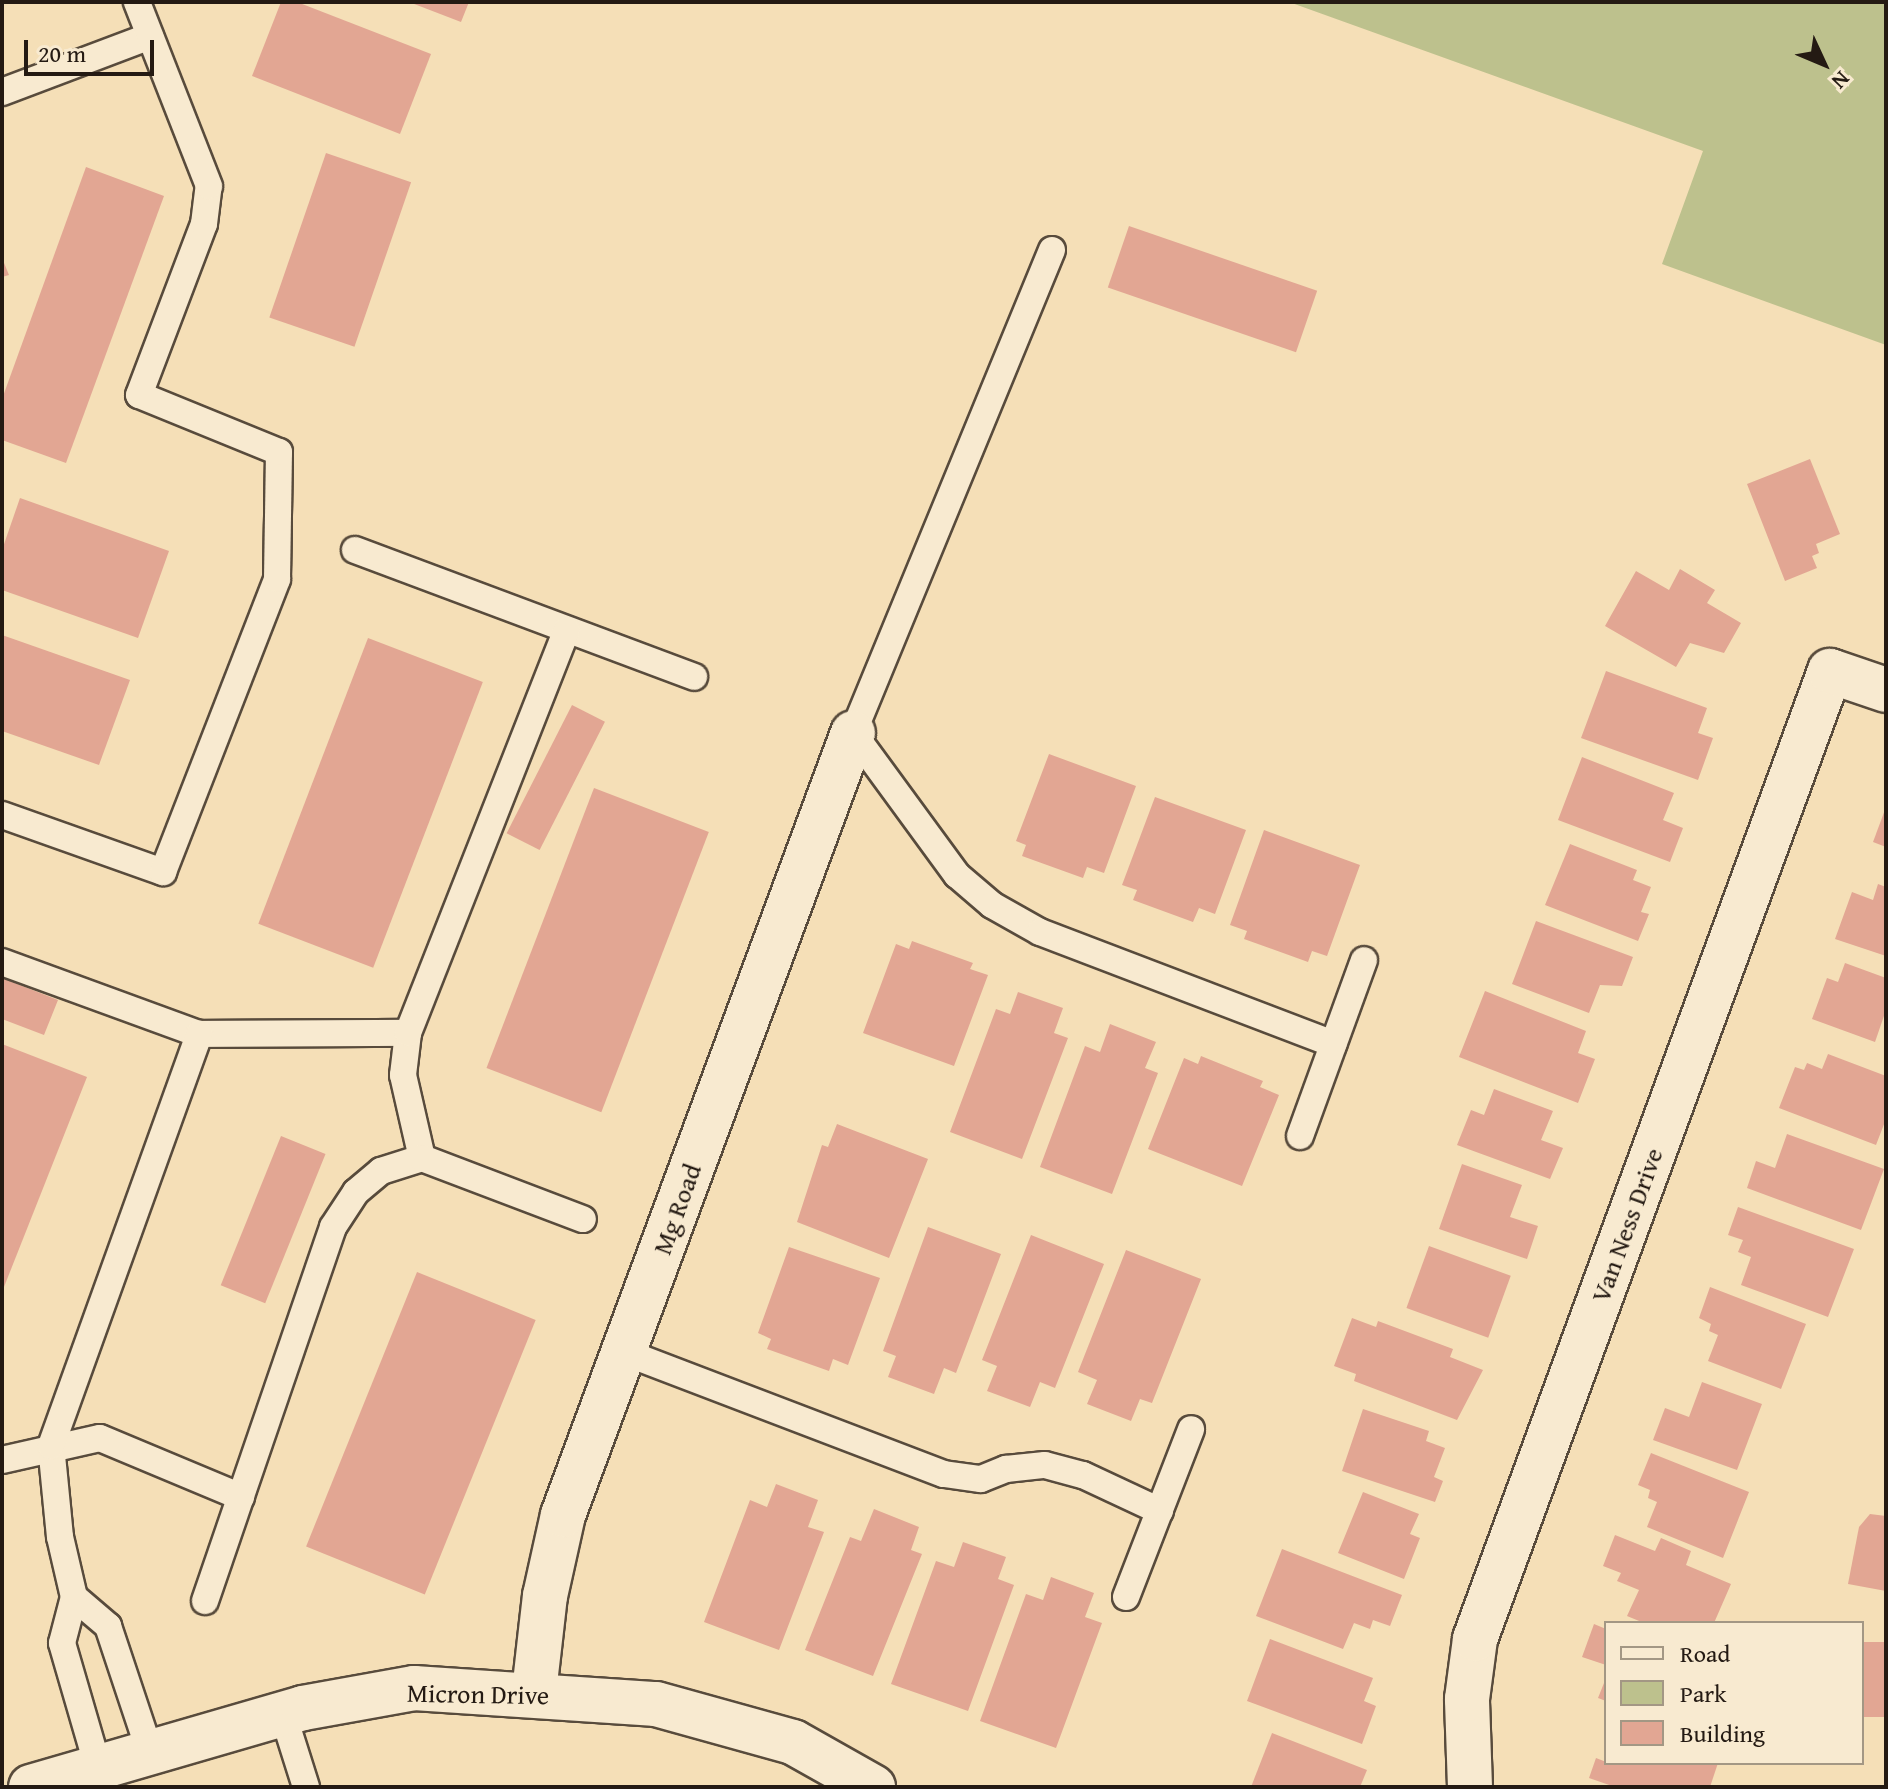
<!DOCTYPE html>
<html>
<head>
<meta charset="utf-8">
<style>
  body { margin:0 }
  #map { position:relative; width:1888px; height:1789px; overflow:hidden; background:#f5dfb7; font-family:"Gentium Book Plus",serif }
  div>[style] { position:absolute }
  .green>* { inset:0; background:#bdc18d }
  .building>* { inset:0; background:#e2a693; transform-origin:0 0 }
  .roads { filter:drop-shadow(2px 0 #584b3c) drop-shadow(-2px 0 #584b3c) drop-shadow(0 2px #584b3c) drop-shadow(0 -2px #584b3c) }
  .lane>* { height:26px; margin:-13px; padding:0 13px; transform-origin:13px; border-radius:13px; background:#f8ead0 }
  .street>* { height:44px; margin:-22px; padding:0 22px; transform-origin:22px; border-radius:22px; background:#f8ead0 }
  .secondary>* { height:44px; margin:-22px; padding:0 22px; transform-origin:22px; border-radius:22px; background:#f8ead0 }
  span { translate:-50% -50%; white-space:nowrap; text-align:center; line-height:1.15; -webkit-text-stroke:6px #f8ead0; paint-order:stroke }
  .street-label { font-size:26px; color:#241a13 }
  .frame { position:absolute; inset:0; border:4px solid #241a13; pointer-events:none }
  .legend { position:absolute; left:1604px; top:1621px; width:260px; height:144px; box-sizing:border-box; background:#f8ead0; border:2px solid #a39784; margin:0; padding:10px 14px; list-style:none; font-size:24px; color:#241a13 }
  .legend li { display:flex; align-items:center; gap:16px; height:40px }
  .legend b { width:40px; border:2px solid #a39784 }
  .north { position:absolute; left:1784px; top:24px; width:80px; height:80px; -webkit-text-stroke:6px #f8ead0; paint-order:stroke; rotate:134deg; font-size:22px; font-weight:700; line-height:32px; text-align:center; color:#241a13 }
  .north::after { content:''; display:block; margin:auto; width:28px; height:36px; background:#241a13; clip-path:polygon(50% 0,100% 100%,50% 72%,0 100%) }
  .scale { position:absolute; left:24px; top:40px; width:130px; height:36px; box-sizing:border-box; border:4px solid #241a13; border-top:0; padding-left:10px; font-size:24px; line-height:28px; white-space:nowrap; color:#241a13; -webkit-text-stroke:6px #f8ead0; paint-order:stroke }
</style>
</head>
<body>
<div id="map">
  <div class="green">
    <i style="clip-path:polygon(1289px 2px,1886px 2px,1886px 345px,1662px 264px,1703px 151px)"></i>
  </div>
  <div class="building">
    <i style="clip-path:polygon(281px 2px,297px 2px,431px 54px,400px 134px,252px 76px)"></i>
    <i style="clip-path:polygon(409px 2px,469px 2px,461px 22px)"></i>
    <i style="left:326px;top:153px;width:90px;height:174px;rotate:19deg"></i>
    <i style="clip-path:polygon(86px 167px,164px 196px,66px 463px,2px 440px,2px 399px)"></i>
    <i style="left:1129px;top:226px;width:199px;height:65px;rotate:19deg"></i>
    <i style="clip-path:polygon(2px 258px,9px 275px,2px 277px)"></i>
    <i style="clip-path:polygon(1810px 459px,1840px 534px,1816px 544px,1819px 553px,1812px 556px,1817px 568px,1785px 581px,1747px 484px)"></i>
    <i style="clip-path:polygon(20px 498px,169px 551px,138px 638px,2px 590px,2px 550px)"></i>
    <i style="clip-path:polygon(1680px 569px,1715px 590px,1707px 603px,1741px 623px,1724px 653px,1690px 643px,1676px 667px,1605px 626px,1636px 571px,1669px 590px)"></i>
    <i style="clip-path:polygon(2px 635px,130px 680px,99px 765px,2px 731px)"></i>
    <i style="left:368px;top:638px;width:123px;height:306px;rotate:21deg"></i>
    <i style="clip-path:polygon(1606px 671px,1707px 708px,1698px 733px,1713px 738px,1698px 780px,1581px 738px)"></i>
    <i style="left:572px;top:705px;width:37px;height:144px;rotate:27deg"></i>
    <i style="clip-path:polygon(1049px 754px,1136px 786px,1104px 873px,1087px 867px,1083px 878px,1022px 856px,1026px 845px,1016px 841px)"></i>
    <i style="clip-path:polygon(1582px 757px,1674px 793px,1663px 820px,1683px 828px,1670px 862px,1558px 820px)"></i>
    <i style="left:594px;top:788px;width:123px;height:300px;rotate:21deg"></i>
    <i style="clip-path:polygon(1155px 797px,1246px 830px,1215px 914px,1199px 908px,1193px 922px,1133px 900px,1137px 890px,1122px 885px)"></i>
    <i style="clip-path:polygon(1886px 807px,1886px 847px,1873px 842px)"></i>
    <i style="clip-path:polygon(1264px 830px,1360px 865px,1327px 956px,1312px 951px,1308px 962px,1244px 939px,1247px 931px,1230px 925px)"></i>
    <i style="clip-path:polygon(1570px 844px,1637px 870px,1633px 880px,1651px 887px,1641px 912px,1649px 914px,1638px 941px,1545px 905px)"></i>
    <i style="clip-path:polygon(1878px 884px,1886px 887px,1886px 956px,1835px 939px,1852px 892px,1873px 900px)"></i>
    <i style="clip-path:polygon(1536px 921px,1633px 957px,1622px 986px,1600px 985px,1589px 1013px,1512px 984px)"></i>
    <i style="clip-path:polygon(912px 941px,973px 963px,970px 969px,988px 975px,954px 1066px,863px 1033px,896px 944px,909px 949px)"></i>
    <i style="clip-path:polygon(1845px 963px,1886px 978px,1886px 1010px,1875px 1042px,1812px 1019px,1827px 978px,1838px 982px)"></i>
    <i style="clip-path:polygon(2px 978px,58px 1000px,44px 1035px,2px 1019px)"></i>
    <i style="clip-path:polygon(1485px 991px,1586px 1031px,1578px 1053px,1595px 1059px,1578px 1103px,1459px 1057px)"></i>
    <i style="clip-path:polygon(1018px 992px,1063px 1008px,1054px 1033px,1068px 1038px,1022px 1159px,950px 1132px,996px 1009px,1010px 1014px)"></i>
    <i style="clip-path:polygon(1110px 1024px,1156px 1042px,1145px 1068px,1158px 1073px,1112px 1194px,1040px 1167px,1085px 1046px,1100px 1052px)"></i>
    <i style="clip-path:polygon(2px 1044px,87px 1077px,2px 1292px)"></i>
    <i style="clip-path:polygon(1828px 1054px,1886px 1076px,1886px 1119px,1876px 1145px,1779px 1108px,1795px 1067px,1804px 1070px,1807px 1063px,1822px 1069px)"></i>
    <i style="clip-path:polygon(1201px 1056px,1263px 1081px,1260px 1087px,1279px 1095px,1242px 1186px,1148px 1149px,1184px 1058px,1198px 1064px)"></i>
    <i style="clip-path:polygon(1494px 1089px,1553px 1111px,1541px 1140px,1563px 1148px,1550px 1179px,1457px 1145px,1471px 1110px,1484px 1115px)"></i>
    <i style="clip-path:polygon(837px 1124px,928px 1159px,889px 1258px,797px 1222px,822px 1145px,828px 1147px)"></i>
    <i style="clip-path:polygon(1787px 1134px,1884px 1169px,1861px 1230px,1747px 1188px,1756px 1161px,1775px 1168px)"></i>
    <i style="left:281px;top:1136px;width:48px;height:161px;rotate:22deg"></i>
    <i style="clip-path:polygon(1462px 1164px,1522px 1185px,1510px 1217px,1538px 1226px,1527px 1259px,1439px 1229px)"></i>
    <i style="clip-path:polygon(1738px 1207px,1854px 1249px,1828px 1317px,1741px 1285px,1751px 1257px,1738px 1252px,1743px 1240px,1728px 1235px)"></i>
    <i style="clip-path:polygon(928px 1227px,1001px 1254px,956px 1373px,944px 1368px,934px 1394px,888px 1377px,896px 1356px,883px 1351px)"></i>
    <i style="clip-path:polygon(1031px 1235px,1104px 1264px,1055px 1388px,1040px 1382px,1030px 1407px,987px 1391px,997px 1366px,982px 1360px)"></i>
    <i style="left:1429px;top:1246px;width:87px;height:66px;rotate:20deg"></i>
    <i style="clip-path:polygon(789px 1247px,880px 1278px,848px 1365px,833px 1359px,829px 1371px,767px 1349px,771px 1339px,758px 1333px)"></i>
    <i style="clip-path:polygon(1126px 1250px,1201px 1279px,1152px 1403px,1140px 1399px,1131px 1421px,1087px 1404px,1097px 1380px,1078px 1372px)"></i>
    <i style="left:417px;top:1272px;width:128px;height:296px;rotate:22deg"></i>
    <i style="clip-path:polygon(1710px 1287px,1806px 1324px,1781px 1389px,1708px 1361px,1718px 1335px,1709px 1331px,1711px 1324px,1699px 1318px)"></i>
    <i style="clip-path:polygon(1352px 1318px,1376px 1327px,1378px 1321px,1453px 1349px,1450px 1357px,1483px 1370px,1457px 1420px,1354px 1381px,1356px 1374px,1334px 1366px)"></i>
    <i style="clip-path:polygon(1702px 1382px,1762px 1404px,1737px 1470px,1653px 1440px,1665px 1408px,1689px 1417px)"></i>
    <i style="clip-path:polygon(1363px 1409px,1429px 1431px,1426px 1441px,1445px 1448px,1434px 1477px,1443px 1481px,1435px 1502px,1342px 1471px)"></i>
    <i style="clip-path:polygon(1651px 1453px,1749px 1492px,1723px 1558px,1647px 1527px,1657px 1502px,1648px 1498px,1650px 1490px,1638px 1485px)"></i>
    <i style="clip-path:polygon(776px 1484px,818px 1500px,808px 1527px,824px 1532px,779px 1650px,704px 1622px,750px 1500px,767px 1507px)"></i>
    <i style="clip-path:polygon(1363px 1492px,1419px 1514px,1410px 1534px,1420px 1538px,1404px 1579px,1338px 1553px)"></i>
    <i style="clip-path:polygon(874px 1509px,919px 1527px,911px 1550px,922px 1554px,873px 1676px,805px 1650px,850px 1537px,861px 1541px)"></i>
    <i style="clip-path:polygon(1870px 1514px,1886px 1516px,1886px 1591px,1848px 1584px,1859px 1527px)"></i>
    <i style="clip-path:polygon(1615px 1535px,1655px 1551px,1661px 1538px,1691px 1551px,1686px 1565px,1731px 1584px,1714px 1623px,1644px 1623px,1627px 1616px,1639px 1590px,1617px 1581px,1621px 1573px,1603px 1566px)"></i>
    <i style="clip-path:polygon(963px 1542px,1006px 1557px,998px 1579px,1014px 1585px,968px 1711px,891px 1684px,936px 1561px,954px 1567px)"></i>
    <i style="clip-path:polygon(1282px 1549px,1402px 1595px,1390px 1626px,1373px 1620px,1370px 1629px,1354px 1623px,1343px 1649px,1256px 1616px)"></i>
    <i style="clip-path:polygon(1051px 1577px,1094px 1593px,1085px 1617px,1102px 1623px,1056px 1748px,980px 1721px,1026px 1594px,1043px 1600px)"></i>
    <i style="clip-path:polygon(1594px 1624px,1606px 1629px,1606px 1665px,1582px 1657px)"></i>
    <i style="clip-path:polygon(1270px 1639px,1373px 1678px,1364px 1701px,1376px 1706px,1362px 1744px,1247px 1701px)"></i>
    <i style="left:1886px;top:1642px;width:75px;height:24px;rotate:90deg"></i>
    <i style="clip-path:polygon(1606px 1678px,1606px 1701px,1598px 1698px)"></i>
    <i style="clip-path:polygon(1272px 1733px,1367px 1770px,1360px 1787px,1251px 1787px)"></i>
    <i style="clip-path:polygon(1596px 1758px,1614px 1765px,1718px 1763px,1710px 1787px,1615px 1787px,1589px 1778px)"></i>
  </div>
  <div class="roads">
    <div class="lane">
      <i style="left:2px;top:92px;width:158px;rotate:-20.7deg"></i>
      <i style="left:1052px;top:250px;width:522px;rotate:112.39deg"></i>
      <i style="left:853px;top:733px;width:176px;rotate:53.8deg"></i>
      <i style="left:957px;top:875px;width:46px;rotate:40.6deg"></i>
      <i style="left:992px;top:905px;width:55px;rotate:29.4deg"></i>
      <i style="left:1040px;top:932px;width:314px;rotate:20.9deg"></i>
      <i style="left:355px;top:550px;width:362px;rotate:20.5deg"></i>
      <i style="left:2px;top:815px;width:171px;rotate:19.5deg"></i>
      <i style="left:163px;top:872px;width:314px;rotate:-68.7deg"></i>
      <i style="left:277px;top:579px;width:127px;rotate:-89.1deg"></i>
      <i style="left:279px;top:452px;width:151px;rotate:-157.8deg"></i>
      <i style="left:139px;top:395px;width:183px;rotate:-69.2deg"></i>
      <i style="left:204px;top:224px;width:38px;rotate:-83deg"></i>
      <i style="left:209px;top:186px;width:198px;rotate:-111.4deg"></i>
      <i style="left:2px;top:962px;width:210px;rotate:20.1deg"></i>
      <i style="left:199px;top:1034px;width:209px;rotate:-0.3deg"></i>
      <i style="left:1300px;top:1136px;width:187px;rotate:-70deg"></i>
      <i style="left:422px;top:1158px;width:85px;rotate:-102.9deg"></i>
      <i style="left:403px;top:1075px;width:42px;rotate:-83.2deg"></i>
      <i style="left:408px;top:1033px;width:433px;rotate:-68.5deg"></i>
      <i style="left:624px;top:1352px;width:342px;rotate:20.9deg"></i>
      <i style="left:944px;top:1474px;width:37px;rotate:8deg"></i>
      <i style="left:981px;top:1479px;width:27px;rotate:-22deg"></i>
      <i style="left:1006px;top:1469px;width:39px;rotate:-6deg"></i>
      <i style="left:1045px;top:1465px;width:39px;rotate:15deg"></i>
      <i style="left:1083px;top:1475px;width:85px;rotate:25.1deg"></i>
      <i style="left:2px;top:1460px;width:100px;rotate:-12.7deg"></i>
      <i style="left:100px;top:1438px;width:153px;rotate:22.7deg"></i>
      <i style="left:74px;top:1597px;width:45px;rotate:40.5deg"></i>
      <i style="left:108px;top:1626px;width:133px;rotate:71.6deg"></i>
      <i style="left:1126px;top:1597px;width:180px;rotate:-68.8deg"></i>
      <i style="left:205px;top:1601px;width:395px;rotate:-71.1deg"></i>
      <i style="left:333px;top:1227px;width:42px;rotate:-56.7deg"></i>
      <i style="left:356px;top:1192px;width:33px;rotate:-40deg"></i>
      <i style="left:381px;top:1171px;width:43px;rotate:-17.6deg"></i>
      <i style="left:422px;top:1158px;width:172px;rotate:20.8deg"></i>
      <i style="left:283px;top:1714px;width:77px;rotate:72.5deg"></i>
      <i style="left:98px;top:1767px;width:129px;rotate:-106.2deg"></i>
      <i style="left:62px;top:1643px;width:48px;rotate:-75.4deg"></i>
      <i style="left:74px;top:1597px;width:62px;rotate:-103.1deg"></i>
      <i style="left:60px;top:1537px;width:91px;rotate:-95.6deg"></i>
      <i style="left:51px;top:1446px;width:438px;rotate:-70.2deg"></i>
    </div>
    <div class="street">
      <i style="left:534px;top:1692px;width:97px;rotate:-83.5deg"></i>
      <i style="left:545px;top:1596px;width:83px;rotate:-77.5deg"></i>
      <i style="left:563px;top:1515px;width:834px;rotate:-69.65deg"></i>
      <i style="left:1470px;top:1787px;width:88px;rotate:-92deg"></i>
      <i style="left:1467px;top:1699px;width:61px;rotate:-82.4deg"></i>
      <i style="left:1475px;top:1639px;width:1031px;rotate:-69.86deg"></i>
      <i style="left:1830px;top:671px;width:59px;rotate:18.7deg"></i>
    </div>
    <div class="secondary">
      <i style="left:31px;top:1787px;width:283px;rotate:-16.2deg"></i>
      <i style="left:303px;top:1708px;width:113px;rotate:-10.2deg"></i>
      <i style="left:414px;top:1688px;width:243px;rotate:3.8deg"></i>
      <i style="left:656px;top:1704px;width:142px;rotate:15.5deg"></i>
      <i style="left:793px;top:1742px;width:92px;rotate:29.4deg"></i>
    </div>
  </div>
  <div class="street-label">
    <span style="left:677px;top:1209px;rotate:-70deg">Mg Road</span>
    <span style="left:1627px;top:1225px;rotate:-70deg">Van Ness Drive</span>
    <span style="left:478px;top:1694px;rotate:1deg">Micron Drive</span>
  </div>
  <div class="frame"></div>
  <ul class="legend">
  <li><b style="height:10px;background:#f8ead0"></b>Road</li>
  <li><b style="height:22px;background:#bdc18d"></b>Park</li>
  <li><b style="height:22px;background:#e2a693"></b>Building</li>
  </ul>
  <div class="north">N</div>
  <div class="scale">20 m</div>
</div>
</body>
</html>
